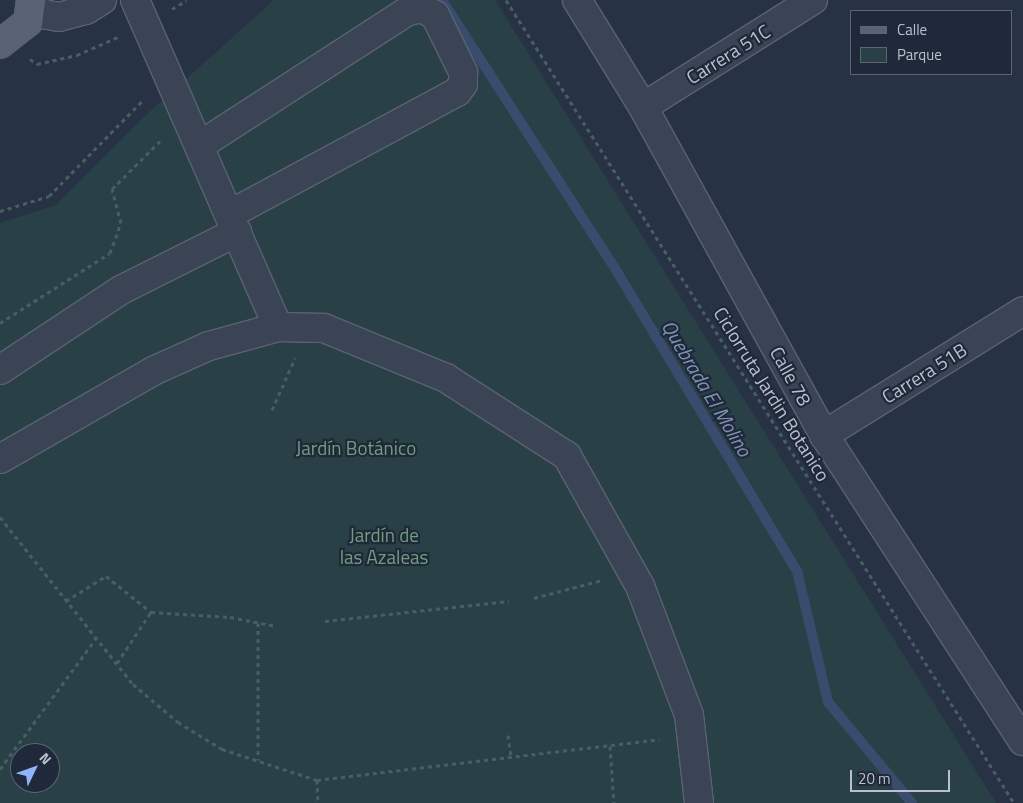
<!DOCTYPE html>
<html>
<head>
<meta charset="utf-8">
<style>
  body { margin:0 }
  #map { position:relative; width:1023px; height:803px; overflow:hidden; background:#273245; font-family:"Titillium Web",sans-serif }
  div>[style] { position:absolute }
  .green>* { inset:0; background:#294146 }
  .stream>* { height:10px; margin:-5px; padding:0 5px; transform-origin:5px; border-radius:5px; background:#3a4c6d }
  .path>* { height:3px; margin-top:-1.5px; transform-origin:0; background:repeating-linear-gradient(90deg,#475e62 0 4px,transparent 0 8px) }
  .roads { filter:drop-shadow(1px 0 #5a6272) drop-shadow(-1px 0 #5a6272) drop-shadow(0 1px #5a6272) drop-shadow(0 -1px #5a6272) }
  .minor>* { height:28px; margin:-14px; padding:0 14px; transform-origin:14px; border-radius:14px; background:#3b4455 }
  .major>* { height:28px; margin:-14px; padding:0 14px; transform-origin:14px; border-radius:14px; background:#5a6374 }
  span { translate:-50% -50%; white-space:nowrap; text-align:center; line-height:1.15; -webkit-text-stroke:4.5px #20293a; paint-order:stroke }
  .street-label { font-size:19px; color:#b9c0ce }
  .park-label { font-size:19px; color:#709f7e }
  .water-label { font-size:20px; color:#8093b6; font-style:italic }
  .legend { position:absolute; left:850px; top:10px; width:162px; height:65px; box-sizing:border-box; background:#20293a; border:1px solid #5d6575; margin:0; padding:6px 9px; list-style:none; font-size:15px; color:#b9c0ce }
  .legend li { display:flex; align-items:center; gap:10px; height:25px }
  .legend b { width:25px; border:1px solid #5d6575 }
  .north { position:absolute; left:10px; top:743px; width:50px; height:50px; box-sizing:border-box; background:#20293a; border:1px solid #5d6575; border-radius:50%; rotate:48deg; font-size:14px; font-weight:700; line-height:20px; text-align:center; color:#b9c0ce }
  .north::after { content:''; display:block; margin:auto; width:18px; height:22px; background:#90b3fc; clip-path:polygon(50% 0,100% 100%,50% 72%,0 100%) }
  .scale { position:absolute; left:850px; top:770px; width:100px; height:22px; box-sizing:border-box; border:2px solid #b9c0ce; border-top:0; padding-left:6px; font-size:15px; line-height:18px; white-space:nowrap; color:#b9c0ce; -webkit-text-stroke:4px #20293a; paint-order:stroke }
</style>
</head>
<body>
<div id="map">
  <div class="green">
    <i style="clip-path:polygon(evenodd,274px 0,495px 0,996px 803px,0 803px,0 223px,56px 205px,146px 115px,274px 0,20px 753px,50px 753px,50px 783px,20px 783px,20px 753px)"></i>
  </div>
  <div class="stream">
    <i style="left:442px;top:0;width:327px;rotate:57.2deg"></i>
    <i style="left:619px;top:275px;width:345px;rotate:59deg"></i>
    <i style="left:797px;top:571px;width:135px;rotate:76.7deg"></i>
    <i style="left:828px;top:702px;width:131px;rotate:50.3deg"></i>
  </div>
  <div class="path">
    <i style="left:506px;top:0;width:950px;rotate:57.68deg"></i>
    <i style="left:172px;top:9px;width:17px;rotate:-31deg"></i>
    <i style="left:30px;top:59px;width:9px;rotate:36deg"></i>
    <i style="left:37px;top:64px;width:41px;rotate:-12.7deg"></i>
    <i style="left:77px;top:55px;width:45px;rotate:-23.7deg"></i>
    <i style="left:0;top:211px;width:51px;rotate:-17deg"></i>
    <i style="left:49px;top:196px;width:136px;rotate:-45.6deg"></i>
    <i style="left:0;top:323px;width:130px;rotate:-32.5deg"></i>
    <i style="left:110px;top:253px;width:32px;rotate:-70deg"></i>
    <i style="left:121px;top:223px;width:35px;rotate:-105deg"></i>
    <i style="left:112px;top:189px;width:71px;rotate:-45deg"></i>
    <i style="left:272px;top:410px;width:57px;rotate:-66.1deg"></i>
    <i style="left:0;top:517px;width:213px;rotate:51.5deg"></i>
    <i style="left:133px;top:684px;width:59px;rotate:40.2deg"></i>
    <i style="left:178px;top:722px;width:52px;rotate:31.5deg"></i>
    <i style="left:222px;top:749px;width:100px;rotate:18.1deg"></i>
    <i style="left:317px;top:780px;width:345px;rotate:-6.8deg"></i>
    <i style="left:534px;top:598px;width:70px;rotate:-14.8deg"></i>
    <i style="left:66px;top:601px;width:47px;rotate:-32deg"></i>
    <i style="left:106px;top:576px;width:58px;rotate:38.7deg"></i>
    <i style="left:151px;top:612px;width:79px;rotate:3.6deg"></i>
    <i style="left:230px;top:617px;width:47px;rotate:11.1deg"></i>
    <i style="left:325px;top:621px;width:185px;rotate:-6.2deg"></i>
    <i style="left:258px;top:623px;width:137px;rotate:90deg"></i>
    <i style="left:117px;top:663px;width:61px;rotate:-56.3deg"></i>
    <i style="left:508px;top:735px;width:22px;rotate:82deg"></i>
    <i style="left:610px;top:746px;width:57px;rotate:86deg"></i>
    <i style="left:0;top:769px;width:164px;rotate:-53.7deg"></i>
    <i style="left:317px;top:780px;width:23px;rotate:88deg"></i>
  </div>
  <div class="roads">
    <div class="minor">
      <i style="left:135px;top:0;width:357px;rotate:66.4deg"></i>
      <i style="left:577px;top:0;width:126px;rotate:58.3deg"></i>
      <i style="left:643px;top:107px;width:375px;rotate:61.1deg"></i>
      <i style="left:824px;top:435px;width:365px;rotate:57deg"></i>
      <i style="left:31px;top:4px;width:16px;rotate:40deg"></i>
      <i style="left:43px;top:14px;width:16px;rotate:11deg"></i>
      <i style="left:59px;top:17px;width:28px;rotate:-15deg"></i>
      <i style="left:86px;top:10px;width:19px;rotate:-32deg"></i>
      <i style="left:643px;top:107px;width:201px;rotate:-32.2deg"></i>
      <i style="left:199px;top:146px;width:249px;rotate:-32.9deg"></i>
      <i style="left:408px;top:11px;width:13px;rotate:-13deg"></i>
      <i style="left:421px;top:8px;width:16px;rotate:27deg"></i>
      <i style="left:435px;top:15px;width:64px;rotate:63.8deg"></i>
      <i style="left:463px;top:72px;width:12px;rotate:90deg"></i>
      <i style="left:463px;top:84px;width:10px;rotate:127deg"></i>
      <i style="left:457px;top:92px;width:259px;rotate:151.7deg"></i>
      <i style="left:0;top:370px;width:145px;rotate:-33.5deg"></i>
      <i style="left:121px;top:290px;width:130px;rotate:-26.6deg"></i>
      <i style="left:824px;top:435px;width:234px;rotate:-31.9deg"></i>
      <i style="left:0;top:459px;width:177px;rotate:-29.9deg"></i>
      <i style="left:153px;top:371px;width:61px;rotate:-24.1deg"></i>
      <i style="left:209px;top:346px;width:72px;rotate:-15.4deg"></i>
      <i style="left:278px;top:327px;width:46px;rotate:1.2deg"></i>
      <i style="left:324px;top:328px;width:132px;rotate:22.3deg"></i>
      <i style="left:446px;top:378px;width:144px;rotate:32.8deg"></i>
      <i style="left:567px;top:456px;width:149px;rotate:60.7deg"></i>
      <i style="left:640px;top:586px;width:138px;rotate:69.2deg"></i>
      <i style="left:689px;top:715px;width:89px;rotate:83.5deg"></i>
    </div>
    <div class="major">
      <i style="left:0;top:44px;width:36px;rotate:-38deg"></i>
      <i style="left:28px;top:22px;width:22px;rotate:-82deg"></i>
    </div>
  </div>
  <div class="street-label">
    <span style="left:728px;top:54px;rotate:-32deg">Carrera 51C</span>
    <span style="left:924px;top:373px;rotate:-32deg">Carrera 51B</span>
    <span style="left:791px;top:376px;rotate:61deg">Calle 78</span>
    <span style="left:772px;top:394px;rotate:58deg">Ciclorruta Jardin Botanico</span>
  </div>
  <div class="park-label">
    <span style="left:356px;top:448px">Jardín Botánico</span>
    <span style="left:384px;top:546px">Jardín de<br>las Azaleas</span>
  </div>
  <div class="water-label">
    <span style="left:707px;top:388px;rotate:59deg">Quebrada El Molino</span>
  </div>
  <ul class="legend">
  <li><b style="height:6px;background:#5a6374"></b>Calle</li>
  <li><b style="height:14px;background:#294146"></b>Parque</li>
  </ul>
  <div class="north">N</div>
  <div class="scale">20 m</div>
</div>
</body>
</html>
